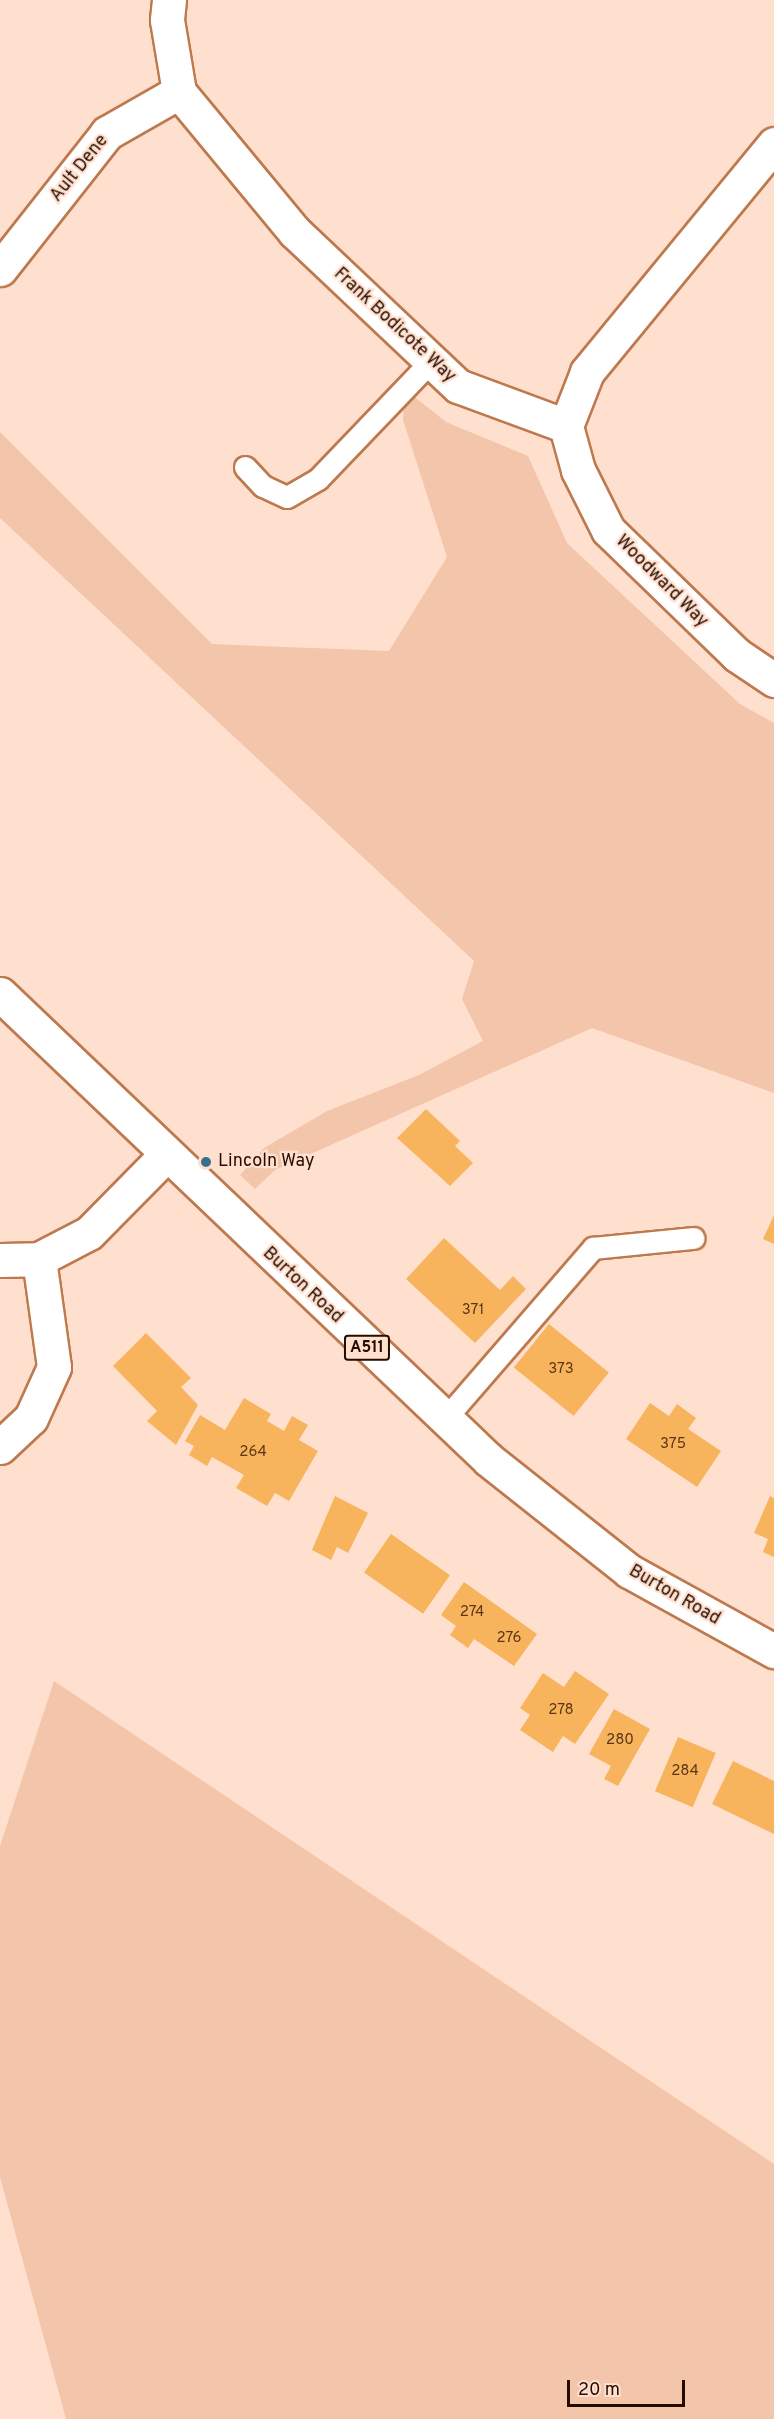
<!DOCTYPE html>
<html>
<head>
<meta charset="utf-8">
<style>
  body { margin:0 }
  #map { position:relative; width:774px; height:2419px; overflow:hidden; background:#ffe0ce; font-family:Overpass,sans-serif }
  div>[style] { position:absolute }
  .green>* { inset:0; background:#f3c5aa }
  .building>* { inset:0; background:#f7b45c; transform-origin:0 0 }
  .roads { filter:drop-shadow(2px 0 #be794e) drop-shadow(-2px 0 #be794e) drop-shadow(0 2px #be794e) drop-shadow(0 -2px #be794e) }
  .service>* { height:21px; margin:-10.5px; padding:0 10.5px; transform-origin:10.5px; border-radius:10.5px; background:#fff }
  .minor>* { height:33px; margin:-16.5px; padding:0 16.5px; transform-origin:16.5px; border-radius:16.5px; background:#fff }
  .trunk>* { height:33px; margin:-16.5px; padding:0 16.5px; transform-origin:16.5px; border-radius:16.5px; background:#fff }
  .dots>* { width:16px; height:16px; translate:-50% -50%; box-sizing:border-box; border:3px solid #ffe0ce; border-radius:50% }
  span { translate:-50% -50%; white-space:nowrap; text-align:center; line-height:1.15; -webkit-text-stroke:4.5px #ffe0ce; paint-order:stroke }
  .number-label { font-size:15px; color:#5a3617 }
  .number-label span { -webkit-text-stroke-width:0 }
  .shield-label span { padding:2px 4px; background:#ffe0ce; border:2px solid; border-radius:4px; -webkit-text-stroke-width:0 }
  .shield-label { font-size:16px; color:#260c00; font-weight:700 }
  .street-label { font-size:18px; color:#260c00 }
  .poi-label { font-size:18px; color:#260c00 }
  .left { translate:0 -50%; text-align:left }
  .scale { position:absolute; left:567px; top:2380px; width:118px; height:27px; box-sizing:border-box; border:3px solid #260c00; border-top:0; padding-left:8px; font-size:18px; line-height:21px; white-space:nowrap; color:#260c00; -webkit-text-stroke:4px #ffe0ce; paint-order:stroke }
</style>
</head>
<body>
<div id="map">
  <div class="green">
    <i style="clip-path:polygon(404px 397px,416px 398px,446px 422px,528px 456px,567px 543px,740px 704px,774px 723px,774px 1093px,592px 1028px,275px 1170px,255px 1189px,240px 1175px,264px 1148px,327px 1111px,419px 1075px,483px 1041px,462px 999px,474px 961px,0 518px,0 432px,212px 644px,389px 651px,447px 557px,403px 420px)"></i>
    <i style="clip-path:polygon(54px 1681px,774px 2164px,774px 2419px,66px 2419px,0 2177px,0 1846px)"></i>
  </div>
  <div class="building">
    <i style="clip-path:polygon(426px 1109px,460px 1141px,455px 1146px,473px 1163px,450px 1186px,397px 1138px)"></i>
    <i style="clip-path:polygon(774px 1215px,774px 1244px,763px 1239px)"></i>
    <i style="clip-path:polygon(444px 1238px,500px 1290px,513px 1276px,526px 1289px,475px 1343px,406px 1279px)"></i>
    <i style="left:549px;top:1324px;width:77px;height:56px;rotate:39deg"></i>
    <i style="clip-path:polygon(146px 1333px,191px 1378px,181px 1387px,198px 1405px,176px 1445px,147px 1421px,157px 1411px,113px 1366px)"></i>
    <i style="clip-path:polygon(244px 1398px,271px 1414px,267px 1421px,284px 1431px,292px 1416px,308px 1425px,299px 1440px,318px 1451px,289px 1501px,275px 1493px,267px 1506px,236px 1488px,244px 1475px,212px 1457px,207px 1466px,189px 1455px,194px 1446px,185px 1441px,200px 1415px,225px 1430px)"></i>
    <i style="clip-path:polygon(650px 1403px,669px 1416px,677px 1404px,696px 1418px,688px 1429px,721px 1451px,697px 1487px,626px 1439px)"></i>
    <i style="clip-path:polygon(335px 1496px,368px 1513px,348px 1553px,337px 1547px,331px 1560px,312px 1550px)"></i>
    <i style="clip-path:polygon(770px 1496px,774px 1498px,774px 1557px,763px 1552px,768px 1539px,754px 1533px)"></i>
    <i style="left:391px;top:1534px;width:72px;height:47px;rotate:35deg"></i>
    <i style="clip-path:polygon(464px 1582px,537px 1634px,514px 1666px,474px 1639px,468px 1648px,450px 1635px,456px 1626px,441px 1615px)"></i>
    <i style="clip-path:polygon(575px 1671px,609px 1694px,575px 1744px,563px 1736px,553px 1752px,520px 1730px,530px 1715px,520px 1708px,543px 1673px,564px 1687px)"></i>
    <i style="clip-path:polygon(614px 1709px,650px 1729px,618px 1786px,604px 1779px,611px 1766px,589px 1754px)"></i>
    <i style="left:678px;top:1737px;width:41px;height:59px;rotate:23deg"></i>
    <i style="clip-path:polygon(733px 1761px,774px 1781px,774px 1834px,712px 1804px)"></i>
  </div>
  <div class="roads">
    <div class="service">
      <i style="left:245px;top:467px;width:26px;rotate:47deg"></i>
      <i style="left:263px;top:486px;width:26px;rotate:25deg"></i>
      <i style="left:287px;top:497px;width:36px;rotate:-30deg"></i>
      <i style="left:318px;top:479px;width:163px;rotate:-46.2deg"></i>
      <i style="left:444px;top:1420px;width:228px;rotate:-49.1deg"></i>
      <i style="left:593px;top:1248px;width:101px;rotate:-5.7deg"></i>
    </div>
    <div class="minor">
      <i style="left:169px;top:0;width:20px;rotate:96deg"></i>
      <i style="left:167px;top:20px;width:73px;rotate:80.5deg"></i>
      <i style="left:179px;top:92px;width:182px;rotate:50.4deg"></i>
      <i style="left:295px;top:232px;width:224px;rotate:43.4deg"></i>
      <i style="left:458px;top:386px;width:115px;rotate:20.3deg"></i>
      <i style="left:0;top:269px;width:173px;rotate:-51.8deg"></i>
      <i style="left:107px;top:133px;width:83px;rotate:-29.7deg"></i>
      <i style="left:566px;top:426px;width:58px;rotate:-68.7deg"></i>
      <i style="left:587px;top:372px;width:295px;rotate:-50.6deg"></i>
      <i style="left:566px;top:426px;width:46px;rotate:74.7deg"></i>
      <i style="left:578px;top:470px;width:67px;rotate:63.4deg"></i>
      <i style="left:608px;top:530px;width:180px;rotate:44.1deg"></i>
      <i style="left:737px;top:655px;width:45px;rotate:34deg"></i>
      <i style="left:0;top:1260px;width:39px;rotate:-1deg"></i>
      <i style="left:39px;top:1259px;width:56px;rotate:-27.5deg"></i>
      <i style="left:89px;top:1233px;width:110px;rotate:-45.4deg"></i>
      <i style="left:0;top:1447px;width:42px;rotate:-43.1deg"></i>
      <i style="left:31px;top:1418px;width:56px;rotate:-65.7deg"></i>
      <i style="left:54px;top:1367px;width:109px;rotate:-97.9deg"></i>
    </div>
    <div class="trunk">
      <i style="left:0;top:994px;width:675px;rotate:43.62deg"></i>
      <i style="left:489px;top:1460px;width:179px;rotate:38.4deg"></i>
      <i style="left:629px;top:1571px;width:166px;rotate:28.9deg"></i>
    </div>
  </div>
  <div class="dots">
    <i style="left:206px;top:1162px;background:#386f8a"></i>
  </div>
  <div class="number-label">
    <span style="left:473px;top:1311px">371</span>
    <span style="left:561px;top:1370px">373</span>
    <span style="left:673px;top:1445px">375</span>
    <span style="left:253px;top:1453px">264</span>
    <span style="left:472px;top:1613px">274</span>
    <span style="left:509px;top:1639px">276</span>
    <span style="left:561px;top:1711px">278</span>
    <span style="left:620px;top:1741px">280</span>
    <span style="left:685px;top:1772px">284</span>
  </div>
  <div class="shield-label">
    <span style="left:367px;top:1348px">A511</span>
  </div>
  <div class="street-label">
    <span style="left:80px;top:169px;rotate:-51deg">Ault Dene</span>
    <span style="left:394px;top:326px;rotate:43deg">Frank Bodicote Way</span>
    <span style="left:661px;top:582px;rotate:45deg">Woodward Way</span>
    <span style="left:302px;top:1286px;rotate:43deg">Burton Road</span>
    <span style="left:674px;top:1596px;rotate:30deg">Burton Road</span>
  </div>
  <div class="poi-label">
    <span class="left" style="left:218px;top:1162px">Lincoln Way</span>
  </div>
  <div class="scale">20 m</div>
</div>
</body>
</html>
